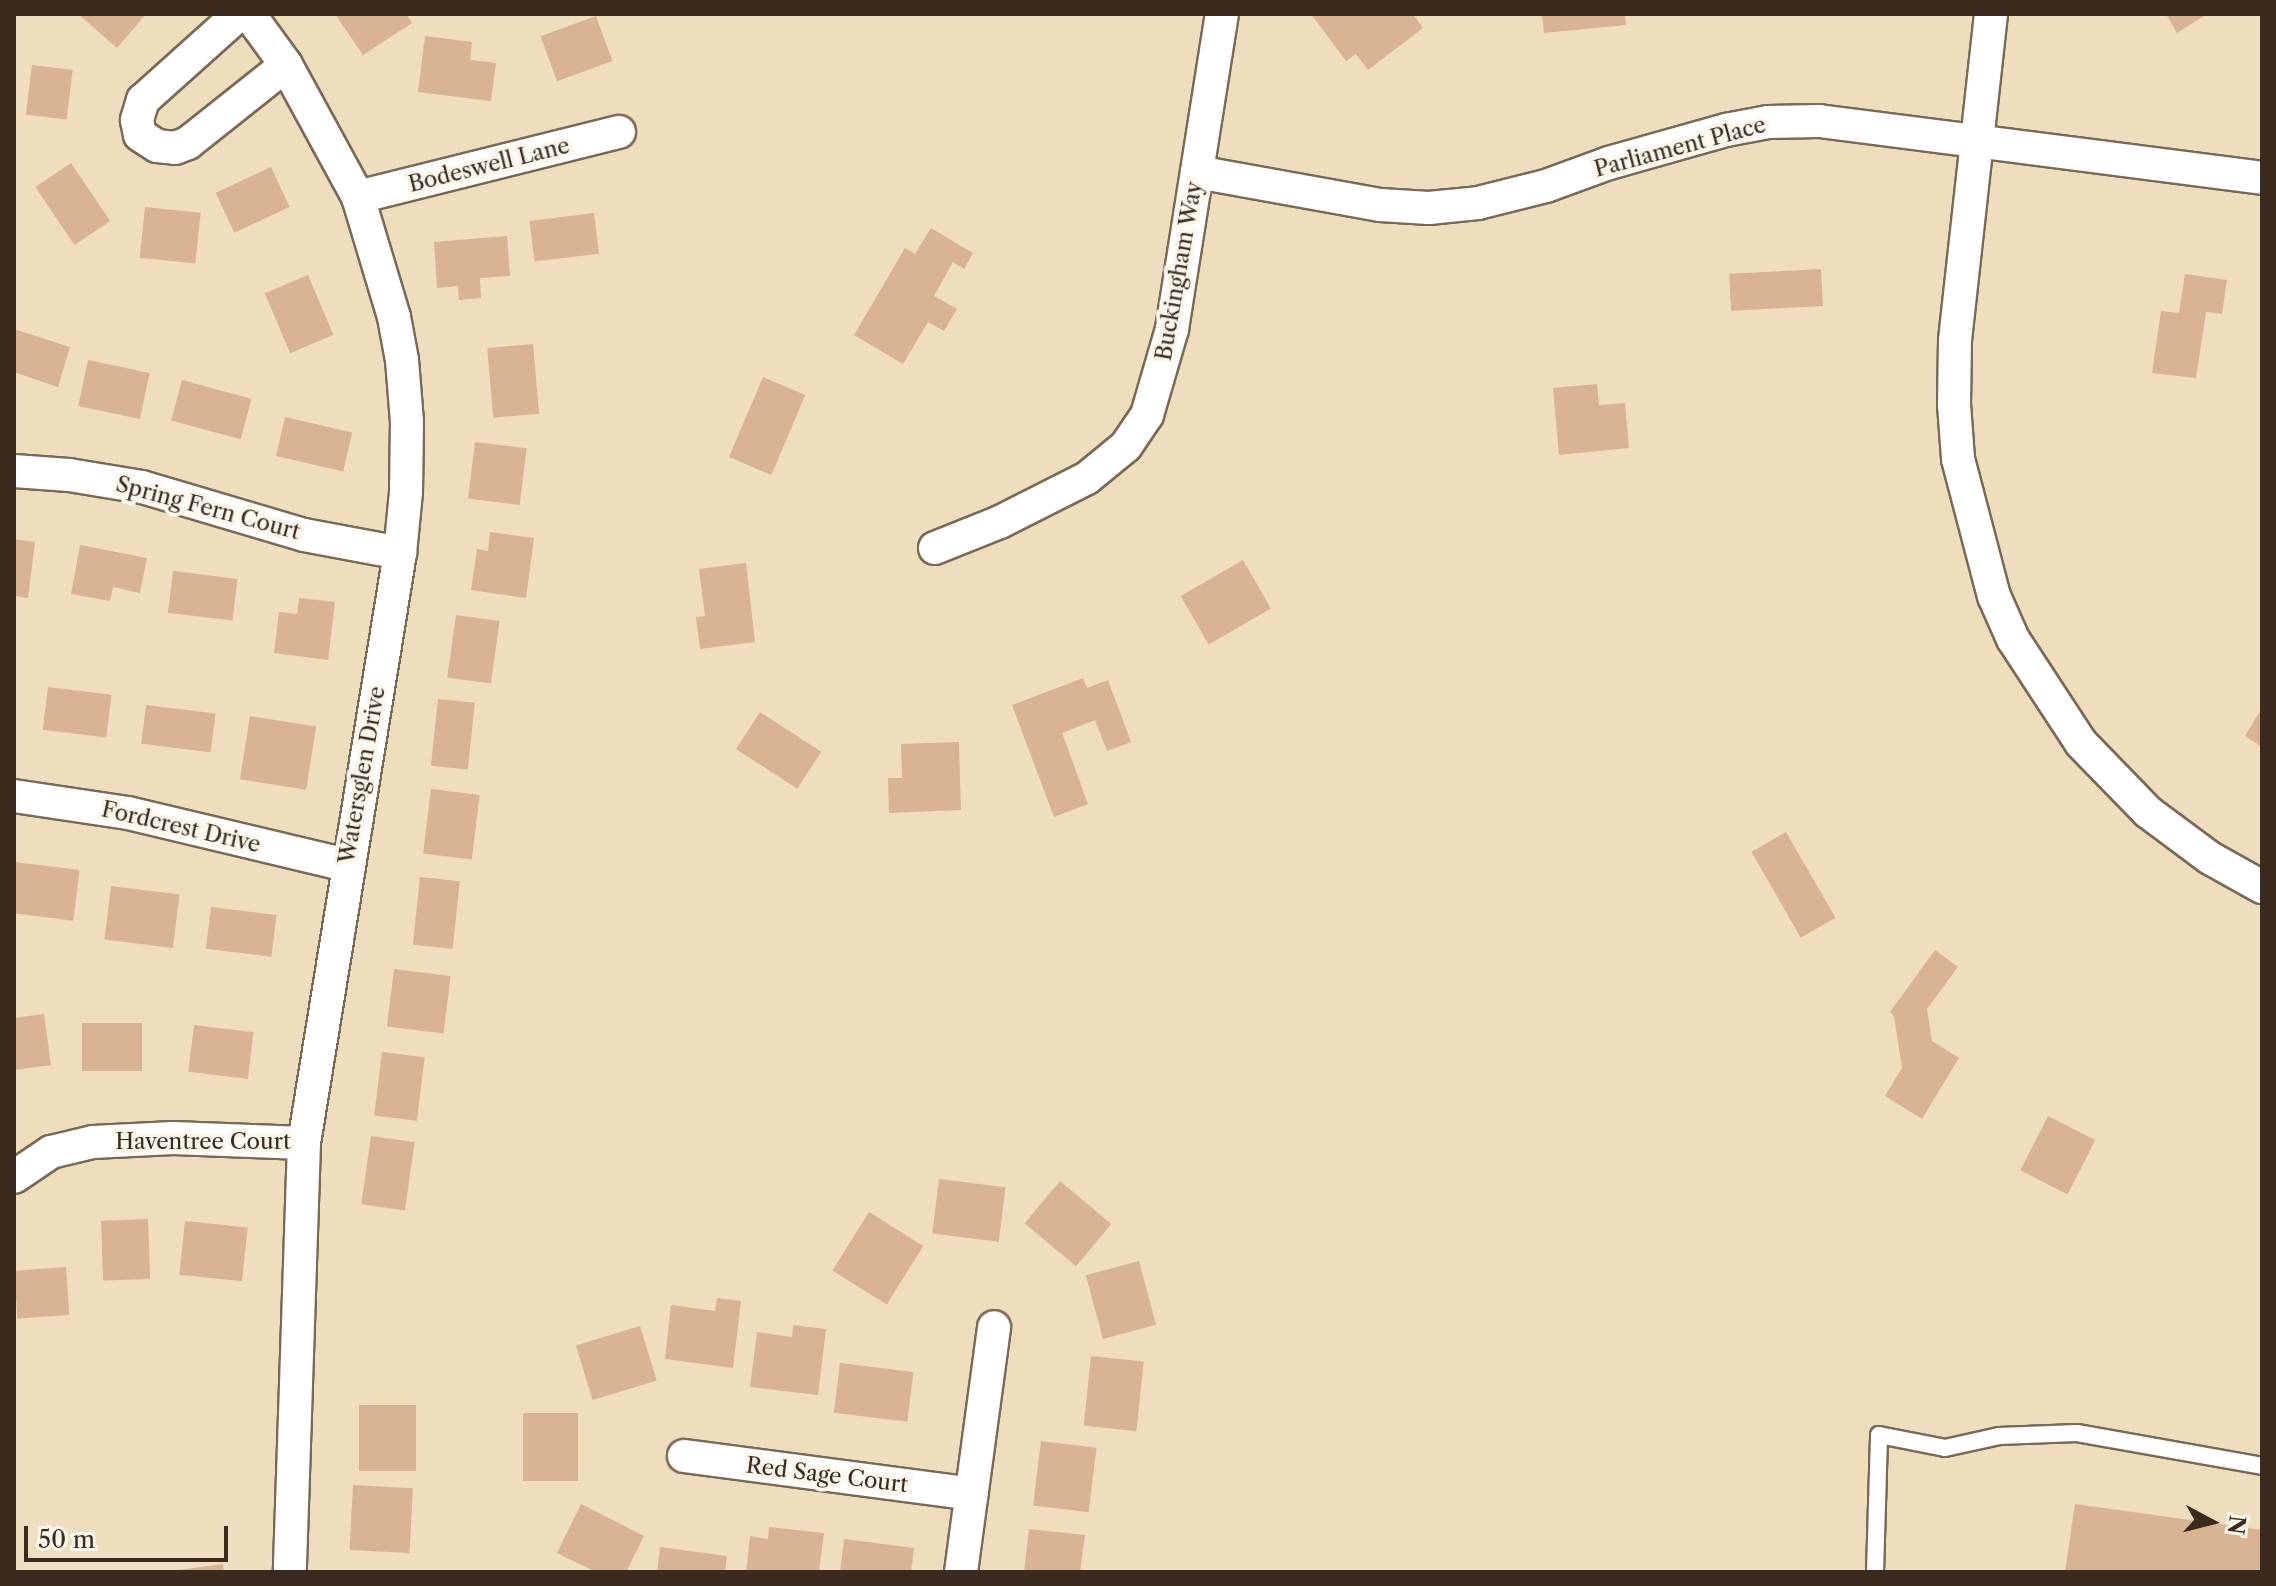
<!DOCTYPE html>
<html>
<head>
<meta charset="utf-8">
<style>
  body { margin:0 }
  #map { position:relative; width:2276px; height:1586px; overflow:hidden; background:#eedebe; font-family:"Libre Caslon Text",serif }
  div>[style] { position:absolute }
  .building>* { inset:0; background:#d8b492; transform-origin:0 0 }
  .roads { filter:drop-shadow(2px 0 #7a6956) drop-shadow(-2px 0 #7a6956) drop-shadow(0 2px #7a6956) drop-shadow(0 -2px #7a6956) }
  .lane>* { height:16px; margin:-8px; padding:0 8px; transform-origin:8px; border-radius:8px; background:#fff }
  .street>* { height:32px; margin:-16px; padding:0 16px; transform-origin:16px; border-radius:16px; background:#fff }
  span { translate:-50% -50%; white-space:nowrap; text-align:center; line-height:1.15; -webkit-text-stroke:8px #fbf7ec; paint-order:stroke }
  .street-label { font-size:22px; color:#3b2a1e }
  .frame { position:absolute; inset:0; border:16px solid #3b2a1e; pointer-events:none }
  .north { position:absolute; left:2172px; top:1482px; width:80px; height:80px; -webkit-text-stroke:6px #fbf7ec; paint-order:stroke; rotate:97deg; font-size:22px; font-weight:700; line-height:32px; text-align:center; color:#3b2a1e }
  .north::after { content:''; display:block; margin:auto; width:28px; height:36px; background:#3b2a1e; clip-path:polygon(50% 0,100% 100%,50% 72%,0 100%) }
  .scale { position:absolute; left:24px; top:1526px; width:204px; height:36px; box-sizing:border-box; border:4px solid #3b2a1e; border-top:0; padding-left:10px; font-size:24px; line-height:28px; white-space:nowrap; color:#3b2a1e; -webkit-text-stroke:6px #fbf7ec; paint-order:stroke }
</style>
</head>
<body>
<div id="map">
  <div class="building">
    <i style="clip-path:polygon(78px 14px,146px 14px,117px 48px)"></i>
    <i style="clip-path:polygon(335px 14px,406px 14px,412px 23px,363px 55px)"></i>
    <i style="clip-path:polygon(1311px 14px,1413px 14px,1423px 28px,1368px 70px,1356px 54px,1346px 61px)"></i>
    <i style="clip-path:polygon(1542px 14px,1625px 14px,1626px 25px,1544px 33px)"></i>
    <i style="clip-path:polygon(2166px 14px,2207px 14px,2177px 33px)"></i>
    <i style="left:596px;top:16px;width:48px;height:59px;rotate:70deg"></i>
    <i style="clip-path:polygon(425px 36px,472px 42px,470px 60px,496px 63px,491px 101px,418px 92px)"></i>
    <i style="left:32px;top:65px;width:41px;height:50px;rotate:7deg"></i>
    <i style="left:71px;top:163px;width:70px;height:43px;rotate:56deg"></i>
    <i style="left:271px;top:167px;width:44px;height:61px;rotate:65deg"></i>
    <i style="left:145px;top:207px;width:56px;height:51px;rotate:6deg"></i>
    <i style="left:594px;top:213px;width:41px;height:65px;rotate:83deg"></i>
    <i style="clip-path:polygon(931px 228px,973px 253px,964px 269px,953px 262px,934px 296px,957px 309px,944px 331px,928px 322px,903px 364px,854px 335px,905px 248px,915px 254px)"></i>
    <i style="clip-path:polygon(507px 236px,510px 276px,480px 278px,481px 298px,459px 300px,458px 286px,437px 288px,434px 242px)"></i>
    <i style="left:1821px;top:269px;width:37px;height:92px;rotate:87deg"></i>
    <i style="clip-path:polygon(2185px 274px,2227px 280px,2222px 314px,2206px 312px,2196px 378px,2152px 373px,2161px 311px,2179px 313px)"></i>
    <i style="left:308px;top:275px;width:65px;height:47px;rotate:67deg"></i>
    <i style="clip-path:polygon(14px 329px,70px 347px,58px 387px,14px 372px)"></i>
    <i style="left:533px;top:344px;width:70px;height:46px;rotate:85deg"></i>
    <i style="left:88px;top:360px;width:63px;height:47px;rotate:12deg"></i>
    <i style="left:763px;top:377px;width:46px;height:87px;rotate:23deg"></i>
    <i style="left:182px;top:380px;width:72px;height:42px;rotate:15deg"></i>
    <i style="clip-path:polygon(1597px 384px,1599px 405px,1625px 403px,1629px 448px,1559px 455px,1553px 388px)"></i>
    <i style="left:285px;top:417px;width:69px;height:40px;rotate:13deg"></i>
    <i style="left:475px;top:442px;width:52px;height:57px;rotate:7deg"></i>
    <i style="clip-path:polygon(490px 532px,534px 538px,526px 598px,471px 590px,477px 549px,488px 551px)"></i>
    <i style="clip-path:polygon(14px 539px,35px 542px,28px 598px,14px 596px)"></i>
    <i style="clip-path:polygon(80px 545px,147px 558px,140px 593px,113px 587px,110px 601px,71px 594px)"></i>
    <i style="left:1243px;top:560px;width:56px;height:72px;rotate:60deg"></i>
    <i style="clip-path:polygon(746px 563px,755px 642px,700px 649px,696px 617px,705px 616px,699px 569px)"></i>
    <i style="left:173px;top:571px;width:65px;height:42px;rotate:7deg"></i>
    <i style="clip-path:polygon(299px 598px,335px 602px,328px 660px,274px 653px,279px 612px,297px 614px)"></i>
    <i style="left:456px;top:615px;width:44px;height:63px;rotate:8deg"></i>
    <i style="clip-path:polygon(1083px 678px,1087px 688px,1108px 680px,1131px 742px,1107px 751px,1095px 720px,1062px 733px,1088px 804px,1054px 817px,1012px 705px)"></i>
    <i style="left:48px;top:687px;width:64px;height:43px;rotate:7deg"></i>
    <i style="left:438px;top:699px;width:37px;height:67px;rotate:6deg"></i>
    <i style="left:146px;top:705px;width:70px;height:39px;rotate:7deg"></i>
    <i style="clip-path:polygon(2262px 708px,2262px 747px,2245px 736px)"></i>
    <i style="left:760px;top:712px;width:73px;height:44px;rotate:33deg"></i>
    <i style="left:250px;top:716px;width:67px;height:64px;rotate:9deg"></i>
    <i style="clip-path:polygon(959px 742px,961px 810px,889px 813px,888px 778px,902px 778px,901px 744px)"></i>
    <i style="left:431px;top:789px;width:49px;height:65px;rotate:7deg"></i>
    <i style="left:1786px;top:832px;width:99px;height:40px;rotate:60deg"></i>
    <i style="left:14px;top:862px;width:66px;height:51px;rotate:7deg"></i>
    <i style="left:420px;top:877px;width:40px;height:68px;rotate:6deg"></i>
    <i style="left:111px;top:886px;width:69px;height:54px;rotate:7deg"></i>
    <i style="left:211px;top:907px;width:66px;height:42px;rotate:7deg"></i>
    <i style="clip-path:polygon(1935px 950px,1958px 967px,1927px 1009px,1932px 1041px,1959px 1058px,1922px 1119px,1885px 1096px,1902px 1068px,1894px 1016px,1890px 1012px)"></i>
    <i style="left:394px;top:969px;width:57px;height:58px;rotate:7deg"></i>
    <i style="clip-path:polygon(44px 1014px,51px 1065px,14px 1070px,14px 1018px)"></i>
    <i style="left:82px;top:1023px;width:60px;height:48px"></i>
    <i style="left:194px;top:1025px;width:60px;height:47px;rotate:7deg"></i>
    <i style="left:382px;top:1052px;width:43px;height:64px;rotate:7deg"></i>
    <i style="left:2048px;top:1116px;width:53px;height:61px;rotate:27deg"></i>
    <i style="left:371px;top:1136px;width:44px;height:69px;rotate:8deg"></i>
    <i style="left:939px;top:1179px;width:67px;height:55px;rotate:7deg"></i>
    <i style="left:1060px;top:1181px;width:67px;height:55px;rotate:40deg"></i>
    <i style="left:869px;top:1212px;width:64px;height:69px;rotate:32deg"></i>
    <i style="left:148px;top:1219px;width:60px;height:47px;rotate:88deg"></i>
    <i style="left:185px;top:1221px;width:63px;height:54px;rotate:6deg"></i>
    <i style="left:1139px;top:1261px;width:66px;height:55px;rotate:75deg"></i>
    <i style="left:66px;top:1267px;width:48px;height:52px;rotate:86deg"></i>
    <i style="clip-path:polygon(717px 1298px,741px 1301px,733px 1368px,665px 1359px,671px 1305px,715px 1311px)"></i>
    <i style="clip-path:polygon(793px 1325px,826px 1329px,818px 1395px,750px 1387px,757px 1332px,792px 1337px)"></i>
    <i style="left:640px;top:1326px;width:57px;height:67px;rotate:73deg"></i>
    <i style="left:1091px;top:1356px;width:53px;height:70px;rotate:6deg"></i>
    <i style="left:840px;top:1363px;width:74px;height:50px;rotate:7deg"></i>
    <i style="left:359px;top:1405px;width:57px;height:66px"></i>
    <i style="left:523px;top:1413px;width:55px;height:68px"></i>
    <i style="left:1041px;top:1441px;width:56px;height:65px;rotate:7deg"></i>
    <i style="left:353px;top:1485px;width:60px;height:65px;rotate:3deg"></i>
    <i style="clip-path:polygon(581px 1504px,644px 1536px,626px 1572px,596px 1572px,557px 1553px)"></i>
    <i style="clip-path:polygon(2075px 1504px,2262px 1530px,2262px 1572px,2065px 1572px)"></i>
    <i style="clip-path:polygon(769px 1527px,824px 1533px,819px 1572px,746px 1572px,750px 1536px,768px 1539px)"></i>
    <i style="clip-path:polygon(1029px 1529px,1085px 1535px,1080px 1572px,1024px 1572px)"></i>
    <i style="clip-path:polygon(844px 1539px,914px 1548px,911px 1572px,840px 1572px)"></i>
    <i style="clip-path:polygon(660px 1547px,727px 1556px,725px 1572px,657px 1572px)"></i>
    <i style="clip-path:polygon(223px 1564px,224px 1572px,179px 1572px,179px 1570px)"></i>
  </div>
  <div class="roads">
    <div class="lane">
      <i style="left:1875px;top:1572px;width:137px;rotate:-88.3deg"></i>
      <i style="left:1879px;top:1435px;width:67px;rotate:11.1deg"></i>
      <i style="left:1945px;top:1448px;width:55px;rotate:-12.5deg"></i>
      <i style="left:1999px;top:1436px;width:78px;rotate:-2.2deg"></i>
      <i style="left:2077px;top:1433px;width:188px;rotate:10.1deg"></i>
    </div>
    <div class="street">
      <i style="left:239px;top:14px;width:129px;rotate:138.1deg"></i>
      <i style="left:143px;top:100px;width:21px;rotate:107deg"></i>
      <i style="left:137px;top:120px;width:15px;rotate:79deg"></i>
      <i style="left:140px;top:135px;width:20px;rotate:33deg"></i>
      <i style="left:157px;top:146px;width:18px;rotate:6deg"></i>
      <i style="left:175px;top:148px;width:14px;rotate:-21deg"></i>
      <i style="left:188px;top:143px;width:125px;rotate:-38.5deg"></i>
      <i style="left:249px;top:14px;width:63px;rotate:54deg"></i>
      <i style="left:286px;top:65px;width:150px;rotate:61.4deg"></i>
      <i style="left:358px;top:197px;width:125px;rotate:73.3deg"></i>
      <i style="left:394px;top:317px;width:44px;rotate:79.5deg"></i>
      <i style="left:402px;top:360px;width:62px;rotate:85.4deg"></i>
      <i style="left:407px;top:422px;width:70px;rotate:90.8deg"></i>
      <i style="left:406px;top:492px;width:61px;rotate:95.6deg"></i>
      <i style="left:400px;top:553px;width:598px;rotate:99.24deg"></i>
      <i style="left:304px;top:1143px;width:429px;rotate:91.9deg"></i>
      <i style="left:1991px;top:14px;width:329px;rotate:96.3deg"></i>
      <i style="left:1955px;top:341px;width:63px;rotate:90.9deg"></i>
      <i style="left:1954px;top:404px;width:55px;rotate:85.8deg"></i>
      <i style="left:1958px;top:459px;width:142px;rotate:75.3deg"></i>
      <i style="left:1994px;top:596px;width:47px;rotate:66.2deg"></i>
      <i style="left:2013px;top:639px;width:124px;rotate:56.8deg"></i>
      <i style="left:2081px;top:743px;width:96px;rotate:45.8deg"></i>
      <i style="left:2148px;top:812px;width:77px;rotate:36.6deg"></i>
      <i style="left:2210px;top:858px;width:60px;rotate:29.1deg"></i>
      <i style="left:1197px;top:172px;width:186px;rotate:10.2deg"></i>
      <i style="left:1380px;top:205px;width:49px;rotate:3.5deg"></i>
      <i style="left:1429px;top:208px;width:49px;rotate:-5.8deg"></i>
      <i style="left:1478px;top:203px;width:70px;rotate:-14deg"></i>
      <i style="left:1546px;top:186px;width:67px;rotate:-20.1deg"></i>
      <i style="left:1609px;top:163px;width:122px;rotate:-15.8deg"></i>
      <i style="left:1726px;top:130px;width:43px;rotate:-10.8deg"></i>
      <i style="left:1768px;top:122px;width:51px;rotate:-1.1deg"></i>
      <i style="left:1819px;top:121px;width:447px;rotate:7.3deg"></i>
      <i style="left:358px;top:197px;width:269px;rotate:-14deg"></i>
      <i style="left:14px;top:471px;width:55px;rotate:4.2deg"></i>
      <i style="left:69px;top:475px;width:74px;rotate:9.3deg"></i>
      <i style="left:142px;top:487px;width:169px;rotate:16.5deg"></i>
      <i style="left:304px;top:535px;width:98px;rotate:10.6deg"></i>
      <i style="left:935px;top:548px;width:70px;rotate:-21.8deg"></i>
      <i style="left:1000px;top:522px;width:97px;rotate:-26.8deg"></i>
      <i style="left:1087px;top:478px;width:50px;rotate:-39.4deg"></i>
      <i style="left:1126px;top:446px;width:37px;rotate:-56deg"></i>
      <i style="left:1147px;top:415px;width:90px;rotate:-73.8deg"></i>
      <i style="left:1172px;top:329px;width:319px;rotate:-81deg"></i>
      <i style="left:14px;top:796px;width:115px;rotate:8.5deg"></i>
      <i style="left:128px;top:813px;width:225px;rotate:13.4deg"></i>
      <i style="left:14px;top:1177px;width:45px;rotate:-34deg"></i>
      <i style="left:51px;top:1152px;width:43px;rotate:-13.4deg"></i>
      <i style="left:93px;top:1142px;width:80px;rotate:-2.9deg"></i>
      <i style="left:173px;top:1138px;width:131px;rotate:2.2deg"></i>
      <i style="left:684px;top:1456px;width:290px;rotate:7.5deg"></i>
      <i style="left:961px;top:1572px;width:247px;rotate:-82.3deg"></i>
    </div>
  </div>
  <div class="street-label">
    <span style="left:1680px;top:147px;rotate:-15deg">Parliament Place</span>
    <span style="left:489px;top:165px;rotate:-14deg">Bodeswell Lane</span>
    <span style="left:1179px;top:271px;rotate:-80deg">Buckingham Way</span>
    <span style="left:208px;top:508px;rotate:15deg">Spring Fern Court</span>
    <span style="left:362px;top:775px;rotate:-80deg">Watersglen Drive</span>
    <span style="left:181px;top:827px;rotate:13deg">Fordcrest Drive</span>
    <span style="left:203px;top:1142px">Haventree Court</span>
    <span style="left:827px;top:1475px;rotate:7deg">Red Sage Court</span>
  </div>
  <div class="frame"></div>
  <div class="north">N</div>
  <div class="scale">50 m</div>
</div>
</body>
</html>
